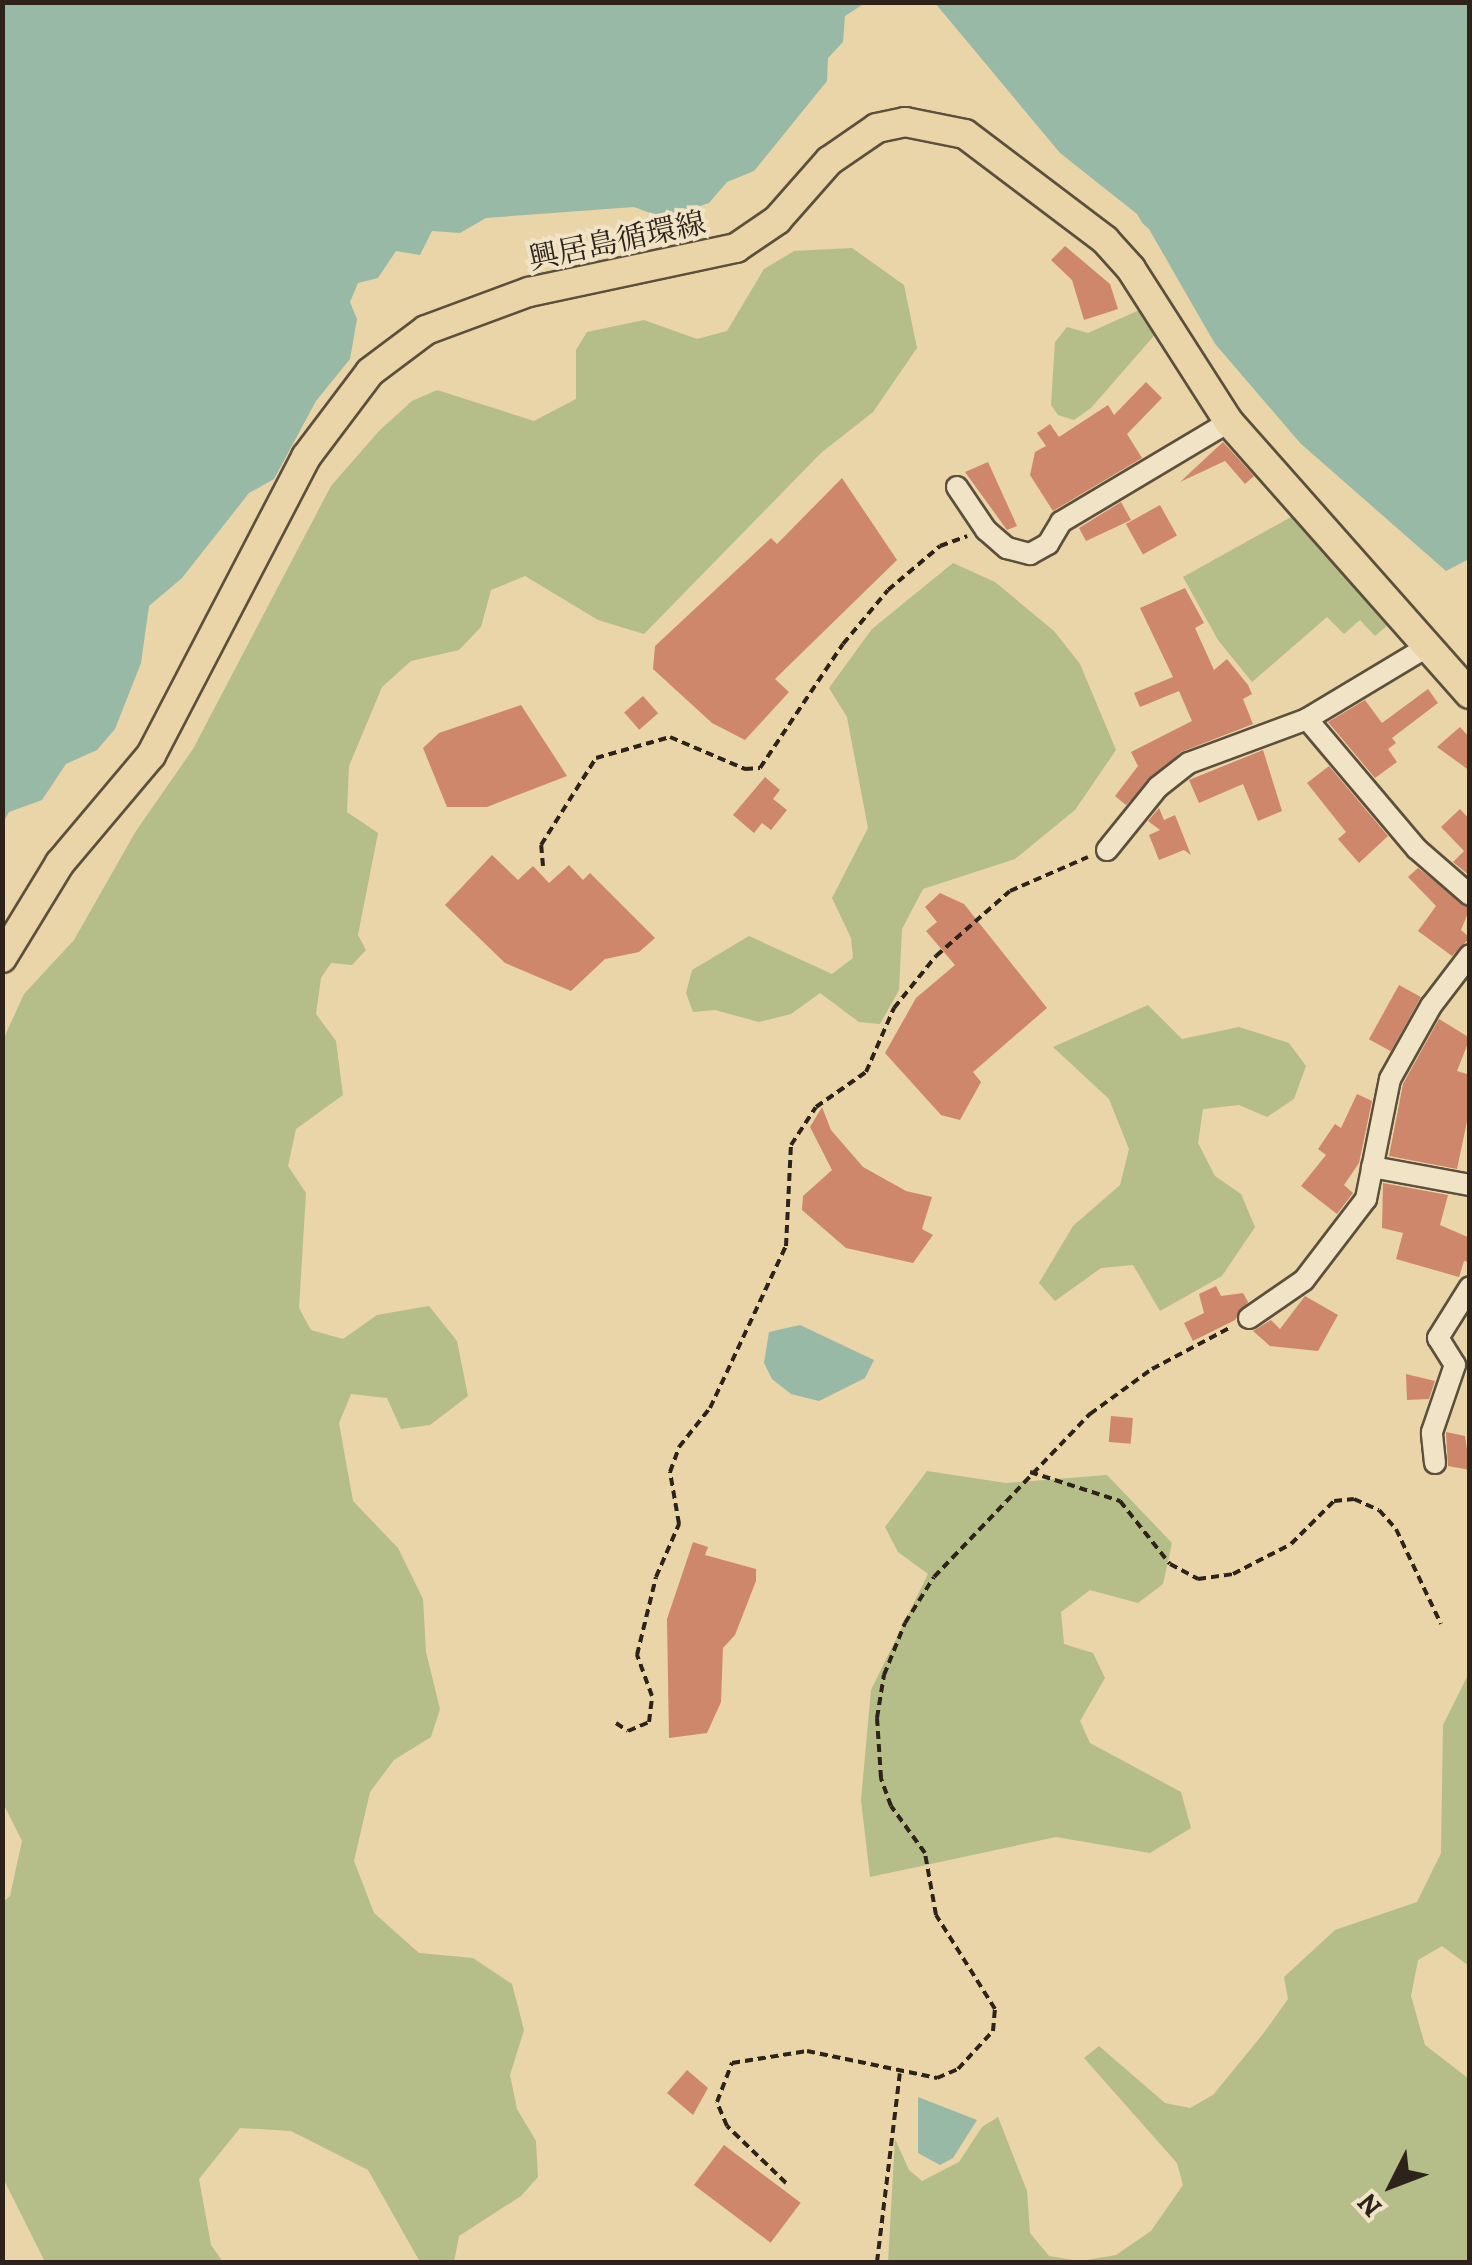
<!DOCTYPE html>
<html>
<head>
<meta charset="utf-8">
<style>
  body { margin:0 }
  #map { position:relative; width:1472px; height:2265px; overflow:hidden; background:#e9d5a7; font-family:Alegreya,"Noto Serif JP",serif }
  div>[style] { position:absolute }
  .green>* { inset:0; background:#b5bd88 }
  .water>* { inset:0; background:#98b9a5 }
  .pier>* { inset:0; background:#e9d5a7 }
  .building>* { inset:0; background:#ce876b; transform-origin:0 0 }
  .path>* { height:4px; margin-top:-2px; transform-origin:0; background:repeating-linear-gradient(90deg,#2d231a 0 8px,transparent 0 13px) }
  .roads { filter:drop-shadow(2px 0 #5c503d) drop-shadow(-2px 0 #5c503d) drop-shadow(0 2px #5c503d) drop-shadow(0 -2px #5c503d) }
  .minor>* { height:20px; margin:-10px; padding:0 10px; transform-origin:10px; border-radius:10px; background:#f1e4c6 }
  .major>* { height:28px; margin:-14px; padding:0 14px; transform-origin:14px; border-radius:14px; background:#e9d5a7 }
  span { translate:-50% -50%; white-space:nowrap; text-align:center; line-height:1.15; -webkit-text-stroke:8px #f1e4c6; paint-order:stroke }
  .street-label { font-size:30px; color:#2d231a }
  .frame { position:absolute; inset:0; border:5px solid #2d231a; pointer-events:none }
  .north { position:absolute; left:1342px; top:2135px; width:100px; height:100px; -webkit-text-stroke:8px #f1e4c6; paint-order:stroke; rotate:228deg; font-size:28px; font-weight:700; line-height:40px; text-align:center; color:#2d231a }
  .north::after { content:''; display:block; margin:auto; width:35px; height:45px; background:#2d231a; clip-path:polygon(50% 0,100% 100%,50% 72%,0 100%) }
</style>
</head>
<body>
<div id="map">
  <div class="green">
    <i style="clip-path:polygon(852px 248px,904px 285px,917px 348px,873px 412px,821px 453px,644px 634px,598px 620px,525px 576px,491px 590px,481px 627px,459px 650px,411px 661px,382px 687px,349px 766px,347px 812px,378px 833px,358px 935px,366px 950px,352px 965px,331px 963px,321px 978px,316px 1014px,336px 1041px,343px 1095px,296px 1129px,288px 1166px,306px 1193px,299px 1308px,311px 1330px,343px 1339px,377px 1315px,429px 1306px,457px 1341px,468px 1396px,430px 1425px,401px 1429px,387px 1398px,351px 1394px,339px 1423px,353px 1501px,398px 1548px,423px 1599px,426px 1652px,440px 1709px,431px 1737px,394px 1760px,370px 1792px,354px 1861px,374px 1913px,419px 1953px,473px 1958px,512px 1984px,524px 2030px,510px 2075px,517px 2109px,536px 2141px,538px 2177px,521px 2196px,459px 2236px,454px 2262px,420px 2262px,368px 2170px,291px 2131px,240px 2128px,199px 2179px,211px 2245px,223px 2262px,45px 2262px,2px 2176px,3px 1902px,10px 1896px,22px 1841px,2px 1801px,3px 1040px,24px 994px,74px 940px,136px 831px,193px 749px,331px 486px,379px 431px,412px 401px,437px 390px,534px 421px,576px 399px,576px 350px,587px 332px,644px 320px,697px 339px,727px 331px,764px 269px,794px 251px)"></i>
    <i style="clip-path:polygon(1144px 308px,1159px 330px,1091px 408px,1074px 420px,1058px 415px,1051px 405px,1055px 342px,1067px 327px,1088px 333px)"></i>
    <i style="clip-path:polygon(1300px 512px,1395px 619px,1375px 636px,1360px 620px,1344px 634px,1327px 617px,1252px 682px,1218px 640px,1183px 577px)"></i>
    <i style="clip-path:polygon(953px 563px,995px 582px,1054px 631px,1080px 664px,1116px 750px,1075px 810px,1015px 859px,923px 889px,902px 929px,899px 990px,880px 1024px,859px 1022px,820px 993px,791px 1014px,759px 1022px,715px 1010px,693px 1012px,686px 993px,692px 970px,749px 936px,832px 974px,853px 958px,851px 938px,832px 898px,868px 828px,847px 717px,829px 688px,872px 629px)"></i>
    <i style="clip-path:polygon(1148px 1005px,1182px 1039px,1239px 1027px,1289px 1043px,1306px 1066px,1294px 1099px,1267px 1117px,1239px 1105px,1203px 1109px,1198px 1143px,1215px 1176px,1241px 1194px,1255px 1227px,1222px 1276px,1160px 1311px,1133px 1265px,1101px 1268px,1055px 1301px,1039px 1283px,1073px 1226px,1120px 1185px,1129px 1149px,1109px 1099px,1053px 1047px)"></i>
    <i style="clip-path:polygon(927px 1471px,1006px 1483px,1107px 1475px,1172px 1543px,1163px 1584px,1138px 1603px,1090px 1590px,1061px 1612px,1064px 1644px,1093px 1653px,1105px 1678px,1080px 1721px,1090px 1743px,1181px 1792px,1191px 1828px,1150px 1853px,1056px 1837px,870px 1877px,861px 1800px,871px 1690px,928px 1574px,898px 1552px,885px 1527px)"></i>
    <i style="clip-path:polygon(1469px 1673px,1469px 1966px,1442px 1946px,1418px 1960px,1411px 1996px,1425px 2045px,1469px 2079px,1469px 2262px,888px 2262px,895px 2139px,909px 2170px,922px 2181px,959px 2162px,982px 2127px,998px 2117px,1027px 2191px,1030px 2233px,1049px 2256px,1080px 2261px,1116px 2255px,1151px 2231px,1183px 2185px,1177px 2163px,1084px 2058px,1099px 2046px,1165px 2103px,1190px 2108px,1213px 2095px,1263px 2034px,1288px 1999px,1284px 1977px,1335px 1930px,1417px 1902px,1441px 1853px,1443px 1725px)"></i>
  </div>
  <div class="water">
    <i style="clip-path:polygon(3px 2px,865px 2px,865px 3px,845px 16px,843px 42px,828px 58px,827px 81px,754px 171px,727px 182px,709px 203px,663px 218px,634px 207px,486px 218px,460px 233px,432px 231px,420px 255px,396px 251px,378px 278px,358px 283px,350px 302px,357px 319px,350px 359px,316px 401px,274px 479px,249px 493px,182px 578px,149px 606px,141px 663px,115px 729px,97px 750px,66px 764px,42px 800px,9px 812px,3px 823px)"></i>
    <i style="clip-path:polygon(935px 3px,1469px 3px,1469px 559px,1446px 571px,1300px 443px,1215px 344px,1149px 229px,1060px 153px)"></i>
    <i style="clip-path:polygon(800px 1325px,874px 1360px,865px 1378px,819px 1401px,791px 1394px,772px 1379px,764px 1363px,769px 1332px)"></i>
    <i style="clip-path:polygon(918px 2097px,977px 2120px,953px 2158px,940px 2165px,918px 2153px)"></i>
  </div>
  <div class="pier">
    <i style="clip-path:polygon(966px 53px,1060px 153px,1137px 214px,1215px 344px,1323px 470px,1249px 397px,1211px 347px,1134px 218px,1057px 156px)"></i>
  </div>
  <div class="building">
    <i style="clip-path:polygon(1065px 246px,1110px 284px,1118px 309px,1084px 320px,1072px 280px,1051px 260px)"></i>
    <i style="clip-path:polygon(1146px 382px,1162px 398px,1127px 434px,1142px 458px,1053px 511px,1030px 475px,1035px 452px,1046px 446px,1037px 433px,1050px 424px,1059px 437px,1108px 405px,1114px 415px)"></i>
    <i style="clip-path:polygon(1223px 442px,1254px 476px,1245px 484px,1225px 461px,1180px 482px)"></i>
    <i style="clip-path:polygon(988px 462px,1017px 526px,1007px 530px,965px 472px)"></i>
    <i style="clip-path:polygon(842px 478px,897px 560px,775px 679px,789px 692px,745px 740px,712px 723px,653px 669px,655px 646px,771px 538px,777px 544px)"></i>
    <i style="clip-path:polygon(1121px 502px,1131px 520px,1086px 541px,1079px 528px)"></i>
    <i style="left:1160px;top:505px;width:35px;height:39px;rotate:61deg"></i>
    <i style="clip-path:polygon(1185px 588px,1204px 623px,1195px 628px,1214px 670px,1227px 659px,1248px 685px,1252px 694px,1243px 699px,1253px 724px,1181px 752px,1126px 805px,1115px 796px,1138px 766px,1131px 752px,1192px 721px,1179px 691px,1140px 707px,1134px 693px,1173px 677px,1140px 608px)"></i>
    <i style="clip-path:polygon(1428px 689px,1438px 703px,1392px 738px,1396px 743px,1388px 749px,1397px 762px,1375px 778px,1328px 722px,1365px 700px,1382px 723px)"></i>
    <i style="left:643px;top:696px;width:23px;height:25px;rotate:49deg"></i>
    <i style="clip-path:polygon(521px 705px,567px 776px,487px 807px,447px 807px,423px 748px,439px 733px)"></i>
    <i style="clip-path:polygon(1460px 727px,1470px 738px,1470px 771px,1437px 747px)"></i>
    <i style="clip-path:polygon(1263px 750px,1282px 811px,1258px 821px,1243px 784px,1199px 803px,1189px 780px)"></i>
    <i style="clip-path:polygon(1329px 766px,1388px 836px,1359px 863px,1338px 839px,1346px 832px,1307px 783px)"></i>
    <i style="clip-path:polygon(765px 777px,780px 790px,773px 799px,787px 810px,771px 830px,762px 823px,754px 833px,733px 815px)"></i>
    <i style="clip-path:polygon(1159px 808px,1164px 820px,1175px 815px,1191px 855px,1184px 850px,1159px 860px,1149px 835px,1160px 830px,1148px 821px)"></i>
    <i style="clip-path:polygon(1460px 809px,1470px 820px,1470px 876px,1453px 862px,1464px 851px,1441px 827px)"></i>
    <i style="clip-path:polygon(492px 855px,518px 880px,533px 866px,549px 883px,569px 865px,583px 880px,590px 873px,655px 938px,639px 952px,605px 959px,571px 991px,505px 963px,445px 905px)"></i>
    <i style="clip-path:polygon(1418px 868px,1470px 908px,1461px 930px,1470px 938px,1452px 956px,1418px 931px,1436px 906px,1408px 877px)"></i>
    <i style="clip-path:polygon(940px 893px,964px 904px,1047px 1008px,973px 1072px,981px 1082px,960px 1120px,941px 1115px,885px 1053px,916px 998px,955px 965px,926px 931px,937px 922px,925px 907px)"></i>
    <i style="left:1399px;top:985px;width:25px;height:62px;rotate:29deg"></i>
    <i style="clip-path:polygon(1439px 1019px,1470px 1038px,1457px 1071px,1470px 1075px,1470px 1107px,1457px 1169px,1389px 1156px,1403px 1084px)"></i>
    <i style="clip-path:polygon(1357px 1094px,1372px 1101px,1359px 1163px,1344px 1185px,1353px 1193px,1337px 1214px,1301px 1186px,1326px 1155px,1318px 1149px,1335px 1124px,1341px 1128px)"></i>
    <i style="clip-path:polygon(822px 1107px,831px 1130px,863px 1167px,906px 1191px,932px 1197px,922px 1229px,933px 1235px,913px 1263px,846px 1248px,802px 1210px,803px 1196px,832px 1170px,810px 1127px)"></i>
    <i style="clip-path:polygon(1383px 1183px,1448px 1195px,1440px 1225px,1470px 1238px,1470px 1262px,1464px 1261px,1459px 1277px,1396px 1259px,1403px 1233px,1382px 1228px)"></i>
    <i style="clip-path:polygon(1216px 1286px,1221px 1296px,1243px 1293px,1248px 1302px,1235px 1320px,1193px 1341px,1184px 1323px,1204px 1313px,1199px 1294px)"></i>
    <i style="clip-path:polygon(1305px 1296px,1338px 1315px,1318px 1351px,1270px 1346px,1253px 1331px,1271px 1320px,1280px 1329px)"></i>
    <i style="clip-path:polygon(1406px 1374px,1435px 1381px,1429px 1399px,1407px 1400px)"></i>
    <i style="left:1111px;top:1416px;width:22px;height:26px;rotate:5deg"></i>
    <i style="clip-path:polygon(1446px 1432px,1465px 1436px,1470px 1470px,1448px 1466px)"></i>
    <i style="clip-path:polygon(693px 1542px,708px 1547px,705px 1555px,756px 1569px,756px 1581px,735px 1635px,723px 1648px,721px 1702px,707px 1733px,669px 1738px,667px 1619px)"></i>
    <i style="clip-path:polygon(687px 2070px,708px 2088px,693px 2115px,667px 2093px)"></i>
    <i style="left:724px;top:2145px;width:96px;height:50px;rotate:37deg"></i>
  </div>
  <div class="path">
    <i style="left:543px;top:866px;width:21px;rotate:-95deg"></i>
    <i style="left:541px;top:845px;width:103px;rotate:-57.7deg"></i>
    <i style="left:596px;top:758px;width:77px;rotate:-15.8deg"></i>
    <i style="left:670px;top:737px;width:82px;rotate:23.1deg"></i>
    <i style="left:745px;top:769px;width:15px;rotate:-4deg"></i>
    <i style="left:760px;top:768px;width:149px;rotate:-56.2deg"></i>
    <i style="left:843px;top:644px;width:70px;rotate:-50.2deg"></i>
    <i style="left:888px;top:590px;width:68px;rotate:-40.2deg"></i>
    <i style="left:940px;top:546px;width:29px;rotate:-20deg"></i>
    <i style="left:1030px;top:1472px;width:95px;rotate:17.9deg"></i>
    <i style="left:1120px;top:1501px;width:80px;rotate:51.6deg"></i>
    <i style="left:1170px;top:1564px;width:32px;rotate:28deg"></i>
    <i style="left:1198px;top:1579px;width:35px;rotate:-8deg"></i>
    <i style="left:1233px;top:1574px;width:65px;rotate:-27.3deg"></i>
    <i style="left:1291px;top:1544px;width:61px;rotate:-45deg"></i>
    <i style="left:1334px;top:1501px;width:20px;rotate:-6deg"></i>
    <i style="left:1354px;top:1499px;width:27px;rotate:24deg"></i>
    <i style="left:1379px;top:1510px;width:25px;rotate:48deg"></i>
    <i style="left:1396px;top:1529px;width:105px;rotate:64.7deg"></i>
    <i style="left:616px;top:1723px;width:14px;rotate:34deg"></i>
    <i style="left:628px;top:1731px;width:23px;rotate:-23deg"></i>
    <i style="left:649px;top:1722px;width:26px;rotate:-83deg"></i>
    <i style="left:652px;top:1696px;width:44px;rotate:-110.1deg"></i>
    <i style="left:637px;top:1655px;width:80px;rotate:-76.3deg"></i>
    <i style="left:656px;top:1577px;width:58px;rotate:-66.5deg"></i>
    <i style="left:679px;top:1524px;width:53px;rotate:-99.8deg"></i>
    <i style="left:670px;top:1472px;width:27px;rotate:-70deg"></i>
    <i style="left:679px;top:1447px;width:50px;rotate:-51.5deg"></i>
    <i style="left:710px;top:1408px;width:179px;rotate:-64.9deg"></i>
    <i style="left:786px;top:1246px;width:101px;rotate:-87.2deg"></i>
    <i style="left:791px;top:1145px;width:45px;rotate:-56.7deg"></i>
    <i style="left:816px;top:1107px;width:61px;rotate:-35deg"></i>
    <i style="left:866px;top:1072px;width:70px;rotate:-66.4deg"></i>
    <i style="left:894px;top:1008px;width:67px;rotate:-51.1deg"></i>
    <i style="left:936px;top:956px;width:98px;rotate:-41.3deg"></i>
    <i style="left:1010px;top:891px;width:85px;rotate:-23.6deg"></i>
    <i style="left:786px;top:2183px;width:82px;rotate:-136deg"></i>
    <i style="left:727px;top:2126px;width:26px;rotate:-113deg"></i>
    <i style="left:717px;top:2102px;width:42px;rotate:-69deg"></i>
    <i style="left:732px;top:2063px;width:76px;rotate:-9.1deg"></i>
    <i style="left:807px;top:2051px;width:133px;rotate:11.7deg"></i>
    <i style="left:937px;top:2078px;width:23px;rotate:-23deg"></i>
    <i style="left:958px;top:2069px;width:52px;rotate:-47.4deg"></i>
    <i style="left:993px;top:2031px;width:22px;rotate:-85deg"></i>
    <i style="left:995px;top:2009px;width:111px;rotate:-122.1deg"></i>
    <i style="left:936px;top:1915px;width:63px;rotate:-100.1deg"></i>
    <i style="left:925px;top:1853px;width:58px;rotate:-125.9deg"></i>
    <i style="left:891px;top:1806px;width:30px;rotate:-110deg"></i>
    <i style="left:881px;top:1778px;width:60px;rotate:-93.8deg"></i>
    <i style="left:877px;top:1718px;width:44px;rotate:-80.8deg"></i>
    <i style="left:884px;top:1675px;width:56px;rotate:-68deg"></i>
    <i style="left:905px;top:1623px;width:54px;rotate:-57.8deg"></i>
    <i style="left:934px;top:1577px;width:226px;rotate:-46.3deg"></i>
    <i style="left:1090px;top:1414px;width:77px;rotate:-36deg"></i>
    <i style="left:1152px;top:1369px;width:89px;rotate:-28deg"></i>
    <i style="left:877px;top:2262px;width:190px;rotate:-83.1deg"></i>
  </div>
  <div class="roads">
    <div class="minor">
      <i style="left:957px;top:487px;width:52px;rotate:56deg"></i>
      <i style="left:986px;top:530px;width:28px;rotate:41deg"></i>
      <i style="left:1007px;top:548px;width:24px;rotate:15deg"></i>
      <i style="left:1030px;top:554px;width:21px;rotate:-29deg"></i>
      <i style="left:1048px;top:544px;width:26px;rotate:-59deg"></i>
      <i style="left:1061px;top:522px;width:196px;rotate:-30.8deg"></i>
      <i style="left:1307px;top:719px;width:170px;rotate:49.8deg"></i>
      <i style="left:1417px;top:849px;width:70px;rotate:41deg"></i>
      <i style="left:1107px;top:850px;width:81px;rotate:-51deg"></i>
      <i style="left:1158px;top:787px;width:39px;rotate:-38deg"></i>
      <i style="left:1189px;top:763px;width:126px;rotate:-20.4deg"></i>
      <i style="left:1307px;top:719px;width:140px;rotate:-31deg"></i>
      <i style="left:1372px;top:1167px;width:100px;rotate:10.4deg"></i>
      <i style="left:1249px;top:1318px;width:67px;rotate:-34.6deg"></i>
      <i style="left:1304px;top:1280px;width:102px;rotate:-52.6deg"></i>
      <i style="left:1366px;top:1199px;width:122px;rotate:-78.7deg"></i>
      <i style="left:1390px;top:1079px;width:84px;rotate:-60.7deg"></i>
      <i style="left:1431px;top:1006px;width:64px;rotate:-52.6deg"></i>
      <i style="left:1435px;top:1463px;width:31px;rotate:-96deg"></i>
      <i style="left:1432px;top:1432px;width:71px;rotate:-71.1deg"></i>
      <i style="left:1455px;top:1365px;width:32px;rotate:-122deg"></i>
      <i style="left:1438px;top:1338px;width:60px;rotate:-57.9deg"></i>
    </div>
    <div class="major">
      <i style="left:2px;top:958px;width:111px;rotate:-58.6deg"></i>
      <i style="left:60px;top:863px;width:141px;rotate:-49.9deg"></i>
      <i style="left:151px;top:755px;width:336px;rotate:-62.5deg"></i>
      <i style="left:306px;top:457px;width:106px;rotate:-53deg"></i>
      <i style="left:370px;top:372px;width:70px;rotate:-36.9deg"></i>
      <i style="left:426px;top:330px;width:110px;rotate:-20.3deg"></i>
      <i style="left:529px;top:292px;width:212px;rotate:-12deg"></i>
      <i style="left:736px;top:248px;width:50px;rotate:-34.3deg"></i>
      <i style="left:777px;top:220px;width:79px;rotate:-48.6deg"></i>
      <i style="left:829px;top:161px;width:58px;rotate:-34.5deg"></i>
      <i style="left:877px;top:128px;width:29px;rotate:-12deg"></i>
      <i style="left:905px;top:122px;width:61px;rotate:11.3deg"></i>
      <i style="left:965px;top:134px;width:176px;rotate:37.1deg"></i>
      <i style="left:1105px;top:240px;width:39px;rotate:48deg"></i>
      <i style="left:1131px;top:269px;width:182px;rotate:57.4deg"></i>
      <i style="left:1229px;top:422px;width:363px;rotate:48.5deg"></i>
    </div>
  </div>
  <div class="street-label">
    <span style="left:617px;top:241px;rotate:-12deg">興居島循環線</span>
  </div>
  <div class="frame"></div>
  <div class="north">N</div>
</div>
</body>
</html>
